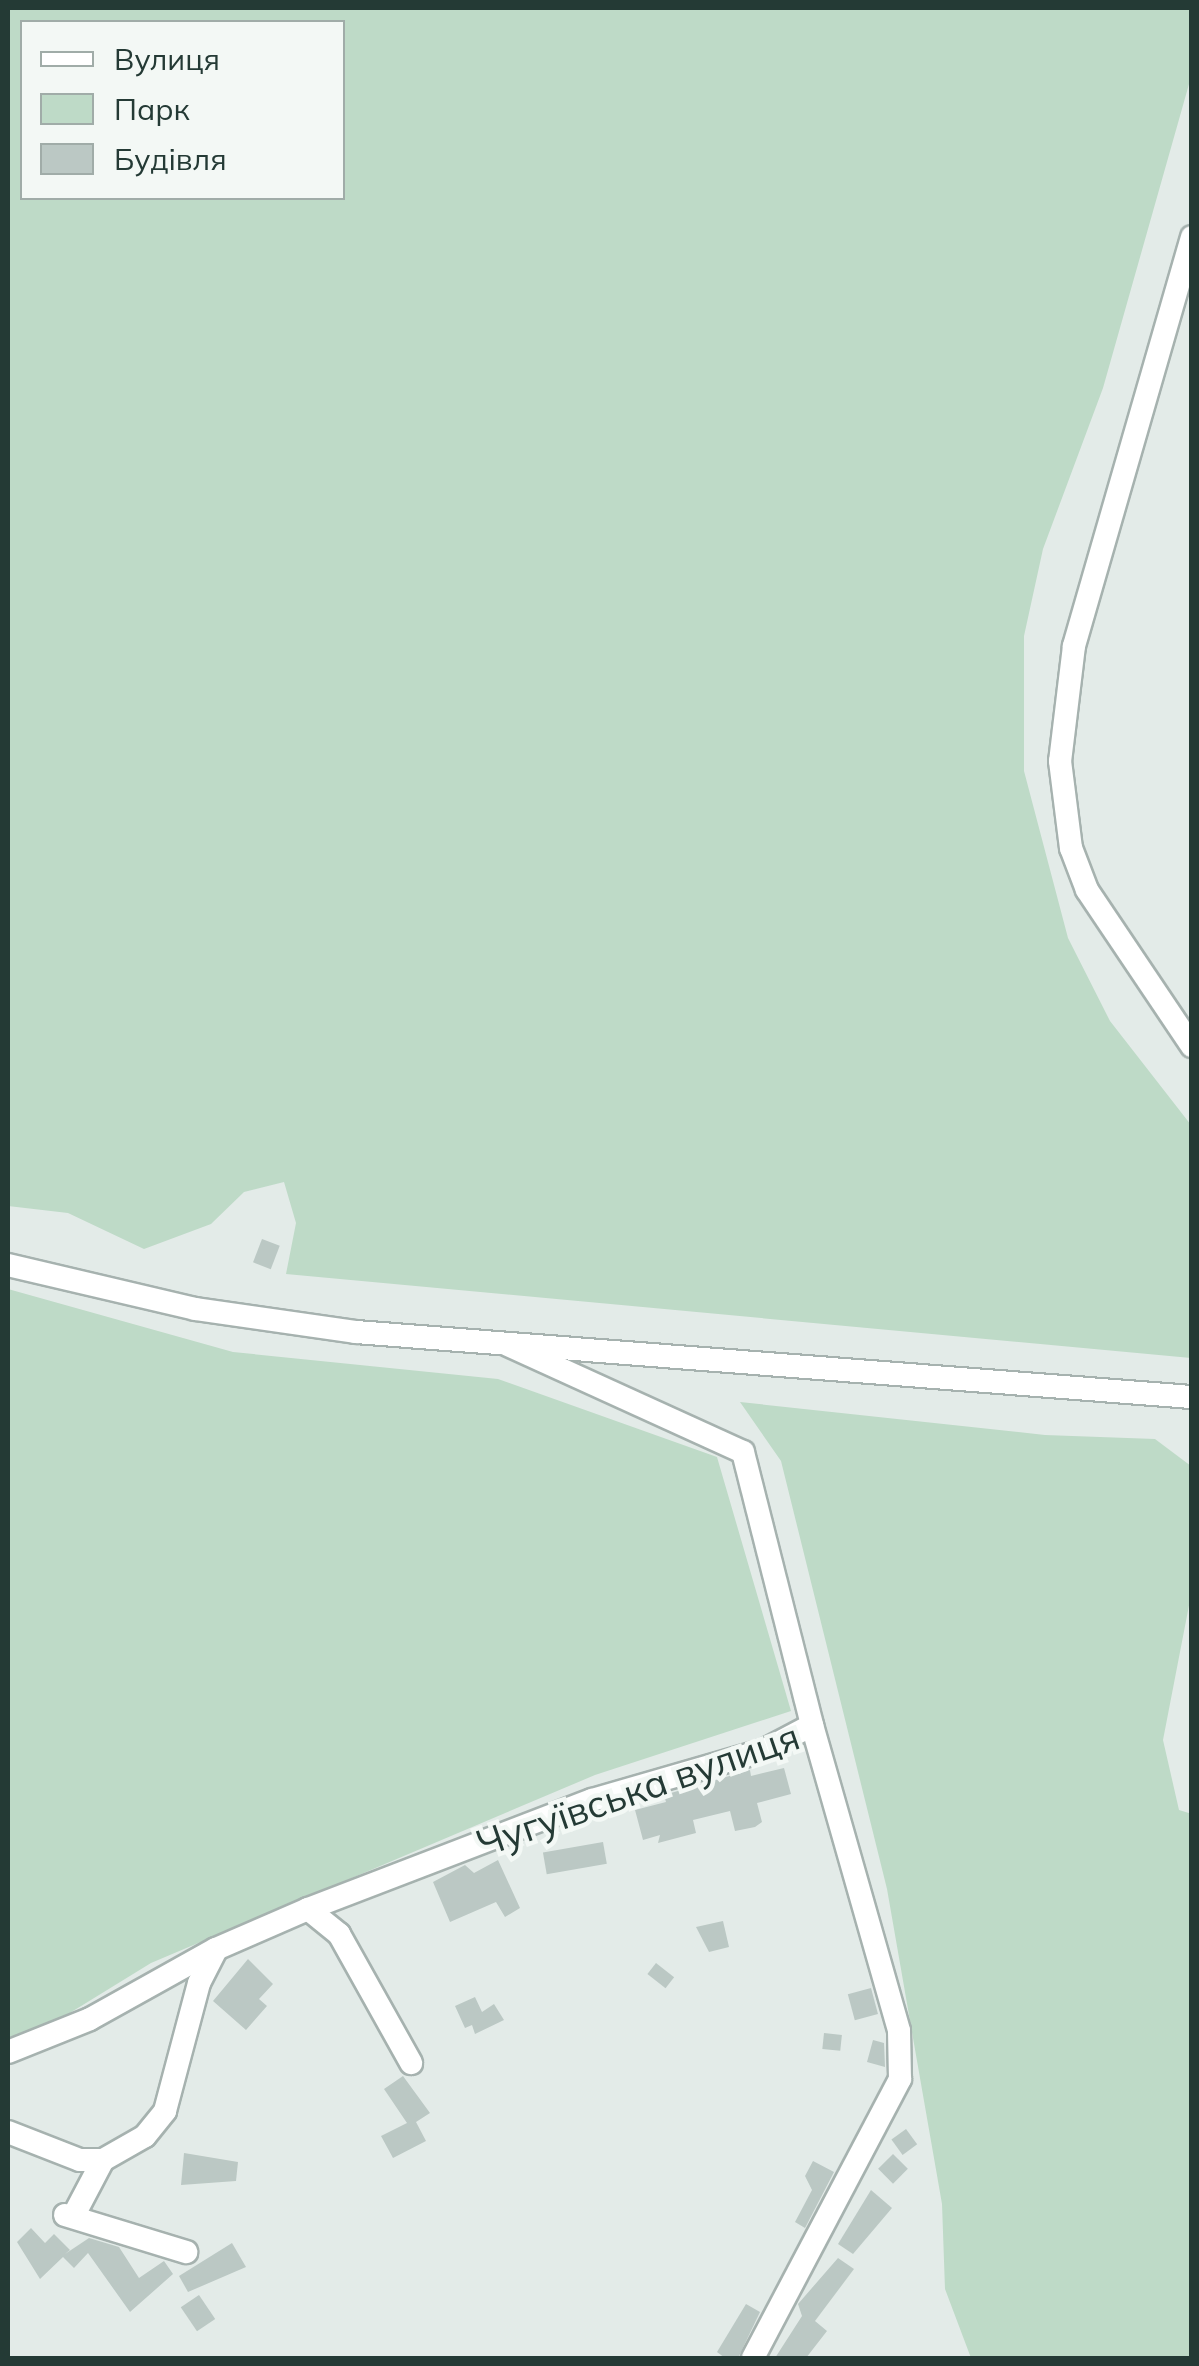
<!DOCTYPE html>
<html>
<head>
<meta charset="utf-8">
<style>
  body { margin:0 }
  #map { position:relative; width:1199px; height:2366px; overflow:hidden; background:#e3ebe8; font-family:Mulish,sans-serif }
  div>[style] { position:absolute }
  .green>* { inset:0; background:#bedac7 }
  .building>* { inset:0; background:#bbc8c4; transform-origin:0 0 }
  .roads { filter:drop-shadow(2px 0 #a6b2af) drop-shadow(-2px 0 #a6b2af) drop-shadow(0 2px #a6b2af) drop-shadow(0 -2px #a6b2af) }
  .minor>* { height:22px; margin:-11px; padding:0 11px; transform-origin:11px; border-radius:11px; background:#fff }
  span { translate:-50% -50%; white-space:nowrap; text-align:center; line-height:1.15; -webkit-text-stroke:9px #f3f8f5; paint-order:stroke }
  .street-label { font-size:38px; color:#243a35 }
  .frame { position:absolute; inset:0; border:10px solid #243a35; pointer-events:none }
  .legend { position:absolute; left:20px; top:20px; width:325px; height:180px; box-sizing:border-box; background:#f3f8f5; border:2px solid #a0aca8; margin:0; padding:12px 18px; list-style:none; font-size:30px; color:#243a35 }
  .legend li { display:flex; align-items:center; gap:20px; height:50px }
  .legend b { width:50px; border:2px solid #a0aca8 }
</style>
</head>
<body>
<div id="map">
  <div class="green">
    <i style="clip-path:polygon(evenodd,8px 8px,1191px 8px,1191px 77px,1103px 388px,1043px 549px,1024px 636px,1024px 771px,1068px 938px,1110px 1021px,1191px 1125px,1191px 1358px,286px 1274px,296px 1223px,284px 1182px,244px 1192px,211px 1224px,144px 1249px,68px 1213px,8px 1206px,8px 8px,22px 22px,342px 22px,342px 198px,22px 198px,22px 22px)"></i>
    <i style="clip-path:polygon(8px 1289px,233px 1352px,498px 1379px,717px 1457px,791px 1711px,595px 1775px,151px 1963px,60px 2019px,8px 2040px)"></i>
    <i style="clip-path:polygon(740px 1402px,1045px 1435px,1155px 1439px,1191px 1466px,1191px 1595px,1163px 1740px,1179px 1810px,1192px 1814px,1191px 2358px,971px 2358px,945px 2289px,942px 2204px,887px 1889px,781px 1461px)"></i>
  </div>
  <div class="building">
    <i style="left:262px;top:1239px;width:19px;height:25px;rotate:21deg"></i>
    <i style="clip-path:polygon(784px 1768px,791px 1794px,757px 1803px,762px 1822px,755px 1827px,735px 1831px,730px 1811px,693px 1820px,696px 1833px,658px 1843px,660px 1835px,643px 1840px,635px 1810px,666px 1802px,664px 1795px,750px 1770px,751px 1776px)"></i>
    <i style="left:603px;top:1842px;width:22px;height:61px;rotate:80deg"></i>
    <i style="clip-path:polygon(498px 1860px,520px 1908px,505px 1917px,496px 1902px,450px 1922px,433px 1882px,465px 1865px,474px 1873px)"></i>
    <i style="clip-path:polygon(723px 1921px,729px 1947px,709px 1952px,696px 1927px)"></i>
    <i style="clip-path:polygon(248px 1959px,273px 1984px,259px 1999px,267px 2006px,246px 2030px,213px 2001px)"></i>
    <i style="left:656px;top:1963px;width:23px;height:14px;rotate:38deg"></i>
    <i style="left:871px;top:1988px;width:27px;height:24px;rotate:75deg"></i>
    <i style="clip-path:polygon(475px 1997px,482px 2012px,494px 2004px,504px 2020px,475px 2034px,472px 2025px,465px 2028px,455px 2006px)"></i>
    <i style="left:824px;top:2033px;width:18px;height:16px;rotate:6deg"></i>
    <i style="clip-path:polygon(873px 2040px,884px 2043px,885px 2067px,867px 2062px)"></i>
    <i style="clip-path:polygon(403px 2076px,430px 2113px,416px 2122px,426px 2141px,393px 2158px,381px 2136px,407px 2123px,384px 2089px)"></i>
    <i style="left:906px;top:2129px;width:19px;height:18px;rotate:54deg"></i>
    <i style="clip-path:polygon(184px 2153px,238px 2162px,236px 2181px,181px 2185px)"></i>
    <i style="left:893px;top:2154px;width:21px;height:21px;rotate:45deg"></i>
    <i style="clip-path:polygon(813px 2161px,834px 2172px,805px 2228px,795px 2222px,812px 2190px,805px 2176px)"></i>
    <i style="clip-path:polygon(871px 2190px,892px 2208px,853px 2254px,838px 2244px)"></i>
    <i style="clip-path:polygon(31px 2228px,45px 2243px,54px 2234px,70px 2250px,65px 2254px,89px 2238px,119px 2247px,139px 2278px,164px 2261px,173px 2274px,130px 2312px,88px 2253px,74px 2268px,63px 2257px,40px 2279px,17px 2242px)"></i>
    <i style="clip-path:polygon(232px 2243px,246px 2267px,188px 2292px,179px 2276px)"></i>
    <i style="clip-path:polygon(838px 2258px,854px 2269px,815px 2321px,827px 2331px,806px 2358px,775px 2358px,802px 2316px,798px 2304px)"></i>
    <i style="left:199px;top:2295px;width:29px;height:22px;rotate:56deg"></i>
    <i style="clip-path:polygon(746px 2304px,760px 2312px,738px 2358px,725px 2358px,717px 2352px)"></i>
  </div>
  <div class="roads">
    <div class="minor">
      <i style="left:1192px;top:237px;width:426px;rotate:106.1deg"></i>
      <i style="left:1074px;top:646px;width:116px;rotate:96.9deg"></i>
      <i style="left:1060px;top:761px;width:88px;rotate:82.8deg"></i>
      <i style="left:1071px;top:848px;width:45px;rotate:69.1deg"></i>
      <i style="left:1087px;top:890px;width:188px;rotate:56.1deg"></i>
      <i style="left:8px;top:1265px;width:192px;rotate:13.2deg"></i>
      <i style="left:195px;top:1309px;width:163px;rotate:8.1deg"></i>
      <i style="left:356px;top:1332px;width:839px;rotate:4.45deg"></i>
      <i style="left:508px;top:1345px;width:258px;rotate:24.5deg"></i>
      <i style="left:743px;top:1452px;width:282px;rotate:75.8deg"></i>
      <i style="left:812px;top:1725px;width:318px;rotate:74.1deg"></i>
      <i style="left:899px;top:2031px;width:48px;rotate:88.8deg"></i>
      <i style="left:900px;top:2079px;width:315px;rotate:117.8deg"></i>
      <i style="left:308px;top:1909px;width:40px;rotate:39deg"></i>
      <i style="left:339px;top:1934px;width:148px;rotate:60.8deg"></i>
      <i style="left:8px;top:2052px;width:88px;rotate:-21.9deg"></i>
      <i style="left:90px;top:2019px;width:144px;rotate:-29.1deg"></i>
      <i style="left:216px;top:1949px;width:100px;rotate:-23.5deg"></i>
      <i style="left:308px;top:1909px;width:304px;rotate:-21deg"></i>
      <i style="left:592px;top:1800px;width:180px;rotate:-16.1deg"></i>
      <i style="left:765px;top:1750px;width:53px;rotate:-28deg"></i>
      <i style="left:8px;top:2132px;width:77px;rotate:21.3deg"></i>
      <i style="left:80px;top:2160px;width:23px"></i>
      <i style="left:103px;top:2160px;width:48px;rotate:-29.7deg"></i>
      <i style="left:145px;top:2136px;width:32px;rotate:-51deg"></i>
      <i style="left:165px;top:2111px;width:132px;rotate:-75.1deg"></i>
      <i style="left:199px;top:1983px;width:38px;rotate:-63deg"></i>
      <i style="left:75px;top:2213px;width:60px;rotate:-62.2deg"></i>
      <i style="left:65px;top:2215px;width:127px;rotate:17deg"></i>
    </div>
  </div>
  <div class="street-label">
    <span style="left:638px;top:1790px;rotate:-19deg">Чугуївська вулиця</span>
  </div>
  <div class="frame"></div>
  <ul class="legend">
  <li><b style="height:12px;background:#fff"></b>Вулиця</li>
  <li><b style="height:28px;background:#bedac7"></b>Парк</li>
  <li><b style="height:28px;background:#bbc8c4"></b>Будівля</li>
  </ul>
</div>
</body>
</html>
